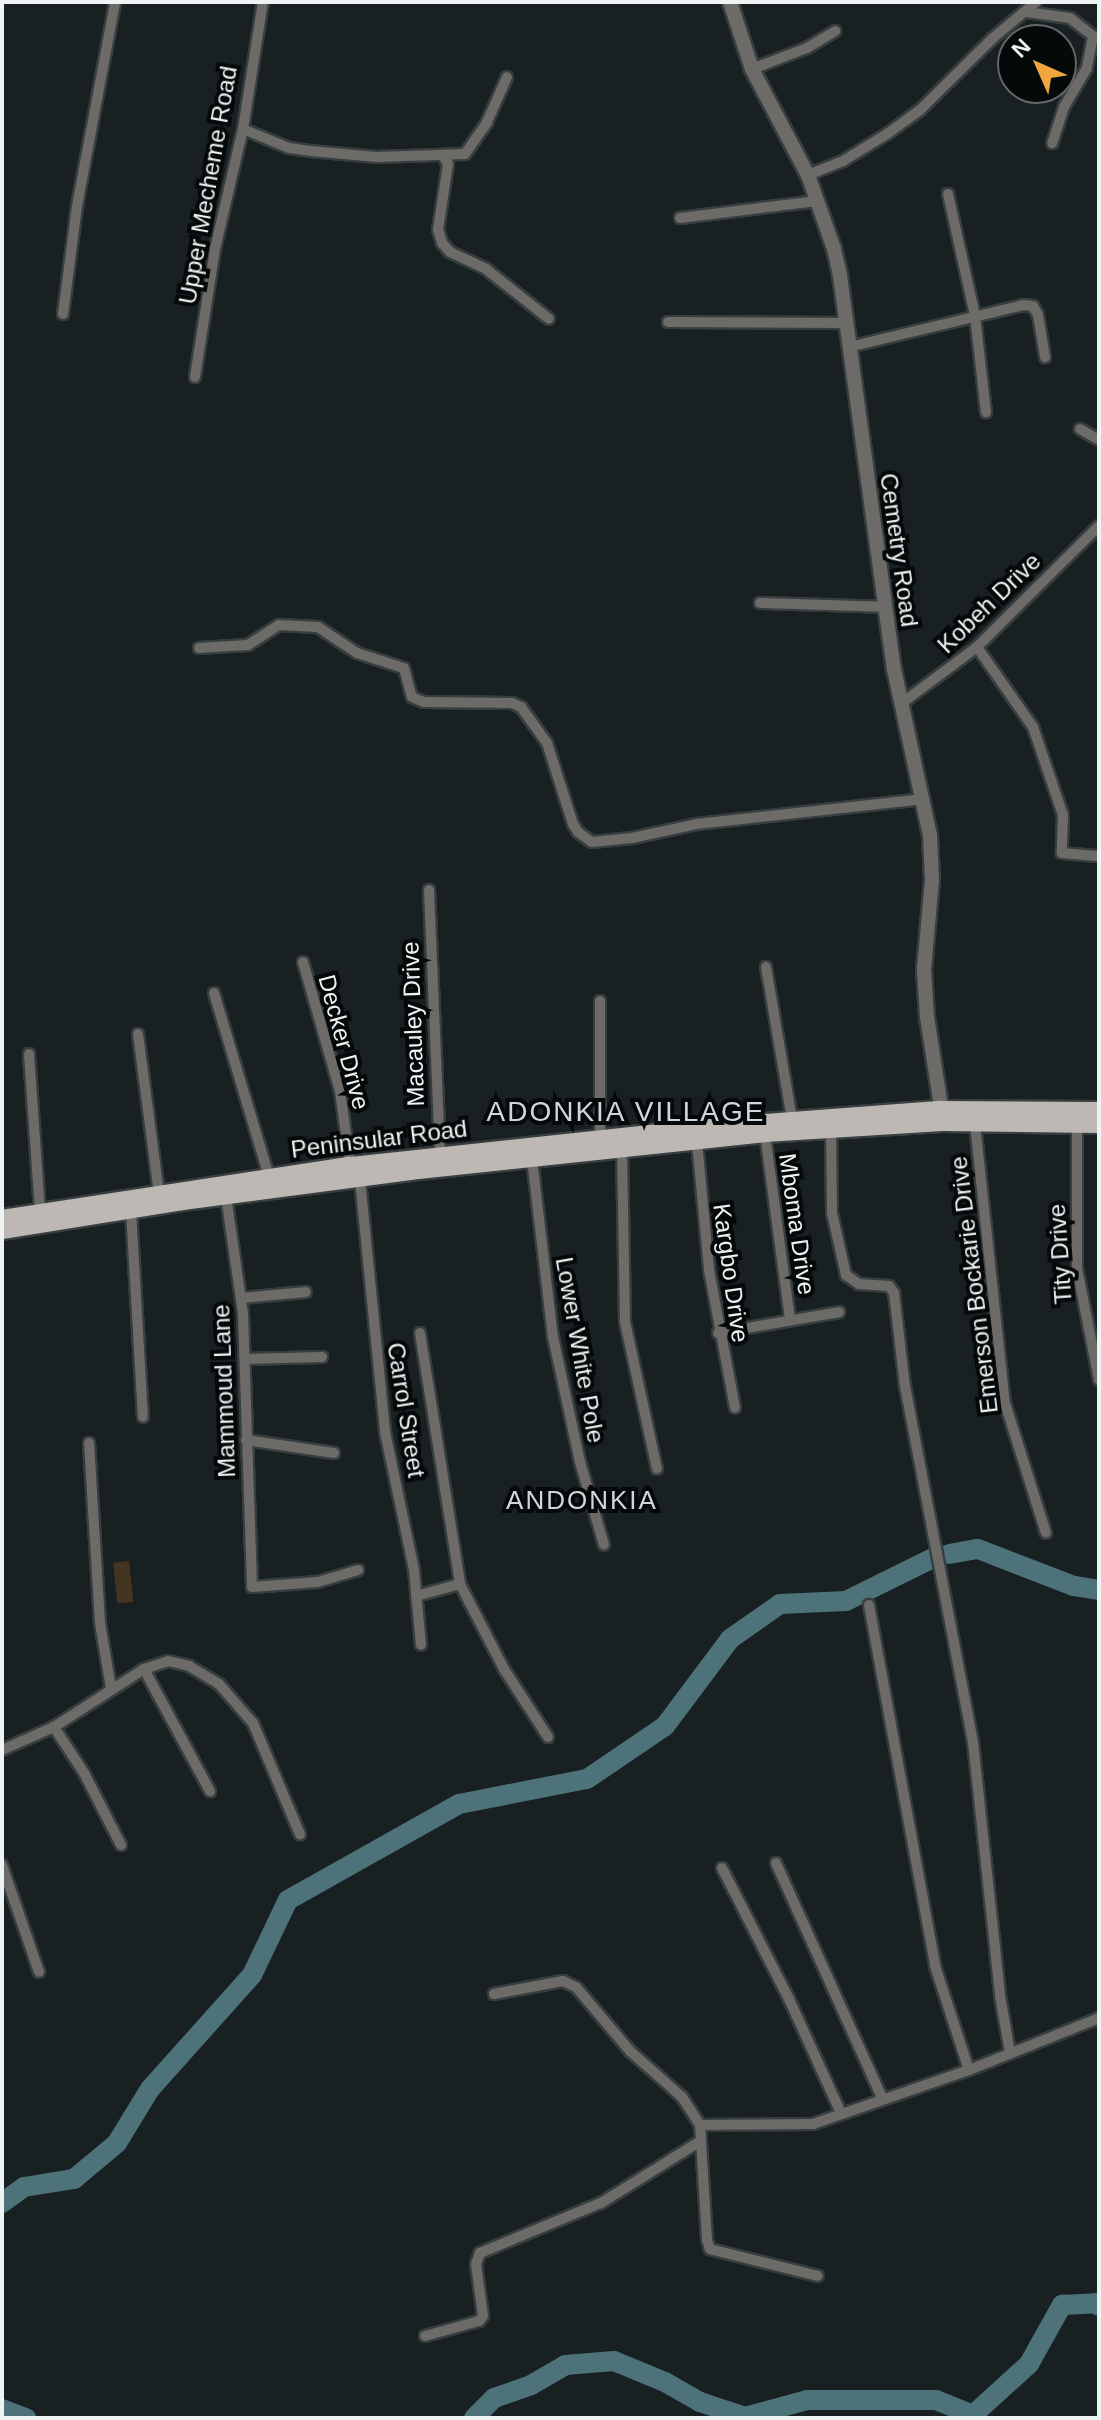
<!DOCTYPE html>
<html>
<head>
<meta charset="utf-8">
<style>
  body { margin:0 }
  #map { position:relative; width:1101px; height:2420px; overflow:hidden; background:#192022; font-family:Helvetica,sans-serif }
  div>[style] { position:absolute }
  .green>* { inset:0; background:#443522; transform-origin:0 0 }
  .river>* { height:20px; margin:-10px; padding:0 10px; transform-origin:10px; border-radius:10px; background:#4d7279 }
  .roads { filter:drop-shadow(2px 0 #373e3f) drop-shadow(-2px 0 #373e3f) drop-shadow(0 2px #373e3f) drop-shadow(0 -2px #373e3f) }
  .minor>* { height:10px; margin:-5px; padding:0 5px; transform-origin:5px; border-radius:5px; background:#6d6b68 }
  .tertiary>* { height:14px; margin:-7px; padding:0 7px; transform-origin:7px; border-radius:7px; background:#6d6b68 }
  .primary>* { height:16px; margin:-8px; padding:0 8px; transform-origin:8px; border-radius:8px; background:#bdb8b3 }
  span { translate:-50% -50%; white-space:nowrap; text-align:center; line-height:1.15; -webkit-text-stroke:8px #06090a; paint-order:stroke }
  .street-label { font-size:24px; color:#eef3f4 }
  .neighbourhood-label { font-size:26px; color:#ced8da; letter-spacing:2px }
  .quarter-label { font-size:28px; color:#ced8da; letter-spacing:2px }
  .frame { position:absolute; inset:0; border:4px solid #eef3f4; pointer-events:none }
  .north { position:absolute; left:997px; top:24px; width:80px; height:80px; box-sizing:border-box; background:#06090a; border:2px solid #636768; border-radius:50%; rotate:315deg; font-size:22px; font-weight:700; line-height:32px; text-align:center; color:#eef3f4 }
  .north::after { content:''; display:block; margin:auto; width:28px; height:36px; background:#f0a63f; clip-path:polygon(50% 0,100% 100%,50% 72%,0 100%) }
</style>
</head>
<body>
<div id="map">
  <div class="green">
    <i style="left:129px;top:1561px;width:41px;height:16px;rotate:84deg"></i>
  </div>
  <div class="river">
    <i style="left:949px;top:1554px;width:29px;rotate:-10deg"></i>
    <i style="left:978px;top:1549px;width:103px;rotate:21.1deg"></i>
    <i style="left:1074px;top:1586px;width:25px;rotate:9deg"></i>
    <i style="left:2px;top:2203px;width:27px;rotate:-36deg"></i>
    <i style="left:24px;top:2187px;width:51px;rotate:-9.1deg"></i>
    <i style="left:74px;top:2179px;width:56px;rotate:-39.9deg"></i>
    <i style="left:117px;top:2143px;width:63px;rotate:-58.6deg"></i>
    <i style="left:150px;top:2089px;width:153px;rotate:-48.2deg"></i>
    <i style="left:252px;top:1975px;width:83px;rotate:-64.4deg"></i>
    <i style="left:288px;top:1900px;width:196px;rotate:-29.3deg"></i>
    <i style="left:459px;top:1804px;width:130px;rotate:-11.1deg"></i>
    <i style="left:587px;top:1779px;width:94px;rotate:-34.2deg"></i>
    <i style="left:665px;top:1726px;width:109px;rotate:-53.2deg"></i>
    <i style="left:730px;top:1639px;width:61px;rotate:-35deg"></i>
    <i style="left:780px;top:1604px;width:66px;rotate:-2.6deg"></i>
    <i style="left:846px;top:1601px;width:102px;rotate:-26.3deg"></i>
    <i style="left:2px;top:2409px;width:26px;rotate:21deg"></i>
    <i style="left:474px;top:2418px;width:28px;rotate:-45deg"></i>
    <i style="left:494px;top:2398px;width:39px;rotate:-19deg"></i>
    <i style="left:531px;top:2385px;width:39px;rotate:-30deg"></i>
    <i style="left:565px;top:2365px;width:49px;rotate:-4.7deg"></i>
    <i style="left:614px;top:2361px;width:55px;rotate:22.4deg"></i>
    <i style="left:665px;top:2382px;width:40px;rotate:29.7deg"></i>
    <i style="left:700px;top:2402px;width:47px;rotate:18.4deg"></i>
    <i style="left:745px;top:2417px;width:64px;rotate:-15.3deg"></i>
    <i style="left:807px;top:2400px;width:129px"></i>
    <i style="left:936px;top:2400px;width:40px;rotate:22deg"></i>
    <i style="left:973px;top:2415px;width:76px;rotate:-42.3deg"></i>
    <i style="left:1029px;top:2364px;width:68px;rotate:-60.8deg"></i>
    <i style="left:1062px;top:2305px;width:34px;rotate:-3deg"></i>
    <i style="left:1096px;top:2303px;width:4px;rotate:45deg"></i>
  </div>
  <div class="roads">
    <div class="minor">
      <i style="left:1026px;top:12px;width:44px;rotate:7.8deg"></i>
      <i style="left:1070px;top:18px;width:29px;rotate:38deg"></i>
      <i style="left:1093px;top:36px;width:33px;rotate:101deg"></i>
      <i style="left:1087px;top:68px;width:45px;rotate:120.5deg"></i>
      <i style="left:1064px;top:107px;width:38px;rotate:108deg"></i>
      <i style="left:752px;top:69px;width:59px;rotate:-20.9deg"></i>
      <i style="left:807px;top:48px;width:33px;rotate:-31deg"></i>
      <i style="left:243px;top:129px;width:50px;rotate:22.4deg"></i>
      <i style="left:289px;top:148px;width:21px;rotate:8deg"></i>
      <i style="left:310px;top:151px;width:67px;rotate:5.1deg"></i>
      <i style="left:377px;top:157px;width:88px;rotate:-2deg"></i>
      <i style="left:465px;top:154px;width:39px;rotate:-55deg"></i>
      <i style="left:487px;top:122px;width:49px;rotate:-66deg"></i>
      <i style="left:443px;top:156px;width:9px;rotate:58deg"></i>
      <i style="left:448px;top:164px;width:66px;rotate:98.7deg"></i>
      <i style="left:438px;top:229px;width:15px;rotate:74deg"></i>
      <i style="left:442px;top:243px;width:12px;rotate:48deg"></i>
      <i style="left:450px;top:252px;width:40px;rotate:25deg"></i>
      <i style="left:486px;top:269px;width:80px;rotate:38.4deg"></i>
      <i style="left:808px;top:175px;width:38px;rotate:-22deg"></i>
      <i style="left:843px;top:161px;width:52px;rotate:-31.5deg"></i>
      <i style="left:887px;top:134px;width:41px;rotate:-36deg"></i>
      <i style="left:920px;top:110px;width:103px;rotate:-44.6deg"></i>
      <i style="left:993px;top:38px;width:56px;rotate:-39.9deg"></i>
      <i style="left:948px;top:194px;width:125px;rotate:77.5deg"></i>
      <i style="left:975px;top:316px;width:97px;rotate:83.5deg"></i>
      <i style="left:680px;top:218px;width:138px;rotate:-7.1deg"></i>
      <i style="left:63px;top:314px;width:109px;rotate:-82.6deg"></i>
      <i style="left:77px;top:206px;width:208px;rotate:-79.4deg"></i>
      <i style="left:668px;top:322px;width:177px;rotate:0.3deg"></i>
      <i style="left:849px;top:347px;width:180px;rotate:-13.5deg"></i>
      <i style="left:1024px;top:305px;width:9px;rotate:6deg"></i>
      <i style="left:1033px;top:306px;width:10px;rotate:61deg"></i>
      <i style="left:1038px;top:315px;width:43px;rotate:80.5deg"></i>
      <i style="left:195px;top:377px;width:130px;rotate:-81.1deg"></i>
      <i style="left:215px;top:249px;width:123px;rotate:-76.9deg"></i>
      <i style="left:243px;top:129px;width:129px;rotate:-81.1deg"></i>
      <i style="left:1080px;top:429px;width:22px;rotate:30deg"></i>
      <i style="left:760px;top:603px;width:125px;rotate:1.8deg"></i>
      <i style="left:977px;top:647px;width:98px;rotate:55deg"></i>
      <i style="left:1033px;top:727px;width:93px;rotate:71.2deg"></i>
      <i style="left:1063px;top:815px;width:38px;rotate:92deg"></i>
      <i style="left:1062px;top:853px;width:37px;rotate:5deg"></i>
      <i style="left:199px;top:648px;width:49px;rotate:-3.5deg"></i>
      <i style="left:248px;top:645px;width:37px;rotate:-33deg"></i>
      <i style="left:279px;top:625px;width:39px;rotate:3deg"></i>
      <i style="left:318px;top:627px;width:47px;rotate:33.7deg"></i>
      <i style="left:357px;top:653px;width:49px;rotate:17.7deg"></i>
      <i style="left:404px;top:668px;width:30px;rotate:75deg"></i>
      <i style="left:412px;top:697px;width:13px;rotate:23deg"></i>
      <i style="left:424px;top:702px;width:88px;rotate:0.7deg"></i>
      <i style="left:512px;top:703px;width:10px;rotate:24deg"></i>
      <i style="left:521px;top:707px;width:44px;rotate:54.2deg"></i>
      <i style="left:547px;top:743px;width:85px;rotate:72.2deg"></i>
      <i style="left:573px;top:824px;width:9px;rotate:58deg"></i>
      <i style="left:578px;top:832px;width:17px;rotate:36deg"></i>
      <i style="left:592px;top:842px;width:40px;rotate:-5.7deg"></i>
      <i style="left:632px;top:838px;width:66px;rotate:-12.2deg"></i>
      <i style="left:697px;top:824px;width:228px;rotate:-6.3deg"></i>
      <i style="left:902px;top:703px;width:94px;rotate:-36.7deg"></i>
      <i style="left:977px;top:647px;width:172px;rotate:-44.8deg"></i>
      <i style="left:429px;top:890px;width:266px;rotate:87.6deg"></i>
      <i style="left:303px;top:962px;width:134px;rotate:74deg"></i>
      <i style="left:340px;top:1091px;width:80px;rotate:82.1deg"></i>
      <i style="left:766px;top:967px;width:154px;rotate:80.3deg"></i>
      <i style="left:214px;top:993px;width:191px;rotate:73.3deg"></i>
      <i style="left:138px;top:1034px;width:160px;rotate:82.5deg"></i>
      <i style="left:29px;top:1054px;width:158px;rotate:86deg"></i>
      <i style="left:975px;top:1124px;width:281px;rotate:83.9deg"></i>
      <i style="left:1005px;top:1403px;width:136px;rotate:72.5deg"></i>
      <i style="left:1077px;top:1124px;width:144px;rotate:90deg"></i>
      <i style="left:1077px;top:1268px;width:114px;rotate:78.9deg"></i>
      <i style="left:831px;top:1129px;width:84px;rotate:89.3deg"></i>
      <i style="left:832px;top:1213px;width:64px;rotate:77.3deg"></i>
      <i style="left:846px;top:1275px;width:16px;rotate:35deg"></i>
      <i style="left:859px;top:1284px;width:30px;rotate:4deg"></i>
      <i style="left:889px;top:1286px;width:9px;rotate:54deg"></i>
      <i style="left:894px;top:1293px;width:94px;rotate:83.3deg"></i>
      <i style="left:905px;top:1386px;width:362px;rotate:79.2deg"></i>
      <i style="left:973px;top:1742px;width:255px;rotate:83.9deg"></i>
      <i style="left:1000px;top:1996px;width:57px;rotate:79.9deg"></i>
      <i style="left:765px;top:1134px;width:188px;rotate:82.3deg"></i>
      <i style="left:600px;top:1139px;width:138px;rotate:-90deg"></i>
      <i style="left:697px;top:1142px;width:129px;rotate:84.6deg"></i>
      <i style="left:709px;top:1270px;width:140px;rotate:79.3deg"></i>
      <i style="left:622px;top:1149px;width:173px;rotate:89deg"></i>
      <i style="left:625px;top:1322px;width:150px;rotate:77.7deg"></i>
      <i style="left:532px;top:1159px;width:179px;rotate:83.3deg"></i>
      <i style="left:553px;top:1337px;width:128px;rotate:77.8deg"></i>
      <i style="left:580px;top:1462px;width:86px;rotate:73.9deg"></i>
      <i style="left:360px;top:1180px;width:253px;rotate:84.3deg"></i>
      <i style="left:385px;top:1432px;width:141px;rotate:78.1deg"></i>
      <i style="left:414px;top:1570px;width:75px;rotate:84.7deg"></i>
      <i style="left:226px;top:1196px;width:119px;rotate:81.8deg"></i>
      <i style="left:243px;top:1314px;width:273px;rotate:88.1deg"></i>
      <i style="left:252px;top:1587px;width:66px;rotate:-4.3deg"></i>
      <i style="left:318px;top:1582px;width:42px;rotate:-16.7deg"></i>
      <i style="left:131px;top:1210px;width:207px;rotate:86.7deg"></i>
      <i style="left:242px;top:1298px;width:64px;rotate:-5.4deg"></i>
      <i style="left:420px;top:1333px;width:254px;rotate:80.9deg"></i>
      <i style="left:460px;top:1584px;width:96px;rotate:62.6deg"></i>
      <i style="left:504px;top:1669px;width:81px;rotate:57.1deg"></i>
      <i style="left:718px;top:1333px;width:123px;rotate:-9.8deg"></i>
      <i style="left:245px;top:1359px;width:77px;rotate:-1.5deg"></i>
      <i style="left:246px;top:1440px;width:89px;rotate:8.4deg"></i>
      <i style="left:89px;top:1443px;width:180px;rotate:86.5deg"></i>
      <i style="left:100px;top:1623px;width:66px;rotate:80.4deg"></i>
      <i style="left:416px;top:1596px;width:46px;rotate:-15.3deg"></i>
      <i style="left:869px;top:1605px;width:367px;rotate:79.6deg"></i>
      <i style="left:935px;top:1966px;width:109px;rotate:71.9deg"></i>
      <i style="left:144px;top:1669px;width:139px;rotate:61.6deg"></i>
      <i style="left:54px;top:1727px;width:55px;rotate:56.9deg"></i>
      <i style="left:84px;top:1773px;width:81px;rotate:62.8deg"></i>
      <i style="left:2px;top:1750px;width:57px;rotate:-23.9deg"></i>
      <i style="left:54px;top:1727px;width:107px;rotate:-32.8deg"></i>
      <i style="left:144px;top:1669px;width:25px;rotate:-18deg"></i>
      <i style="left:168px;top:1661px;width:22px;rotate:13deg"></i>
      <i style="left:189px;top:1666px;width:35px;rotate:31deg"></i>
      <i style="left:219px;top:1684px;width:52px;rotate:48.9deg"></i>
      <i style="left:253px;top:1723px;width:121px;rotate:67.1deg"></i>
      <i style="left:776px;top:1863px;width:258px;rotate:65.7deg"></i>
      <i style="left:2px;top:1865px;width:113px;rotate:70.9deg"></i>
      <i style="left:722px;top:1868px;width:147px;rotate:62.9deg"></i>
      <i style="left:789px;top:1999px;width:125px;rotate:65.5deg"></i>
      <i style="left:494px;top:1994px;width:70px;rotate:-10.7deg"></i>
      <i style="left:563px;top:1981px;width:14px;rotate:25deg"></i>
      <i style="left:576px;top:1987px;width:84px;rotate:49.8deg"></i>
      <i style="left:630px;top:2051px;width:69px;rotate:41.5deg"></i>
      <i style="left:682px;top:2097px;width:33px;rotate:57deg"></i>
      <i style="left:700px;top:2125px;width:115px;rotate:86.5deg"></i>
      <i style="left:707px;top:2240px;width:9px;rotate:72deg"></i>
      <i style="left:710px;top:2249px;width:111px;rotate:14deg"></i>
      <i style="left:700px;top:2125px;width:113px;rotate:-0.5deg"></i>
      <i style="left:813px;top:2124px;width:165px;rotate:-19.1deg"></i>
      <i style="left:969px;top:2070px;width:140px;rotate:-21.8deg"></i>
      <i style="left:425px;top:2336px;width:56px;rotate:-15.5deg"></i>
      <i style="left:479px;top:2321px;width:6px;rotate:-51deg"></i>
      <i style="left:483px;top:2316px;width:52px;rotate:-97.7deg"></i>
      <i style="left:476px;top:2264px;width:12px;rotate:-70deg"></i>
      <i style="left:480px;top:2253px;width:131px;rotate:-22.5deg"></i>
      <i style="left:601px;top:2203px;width:115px;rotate:-31.9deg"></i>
    </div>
    <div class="tertiary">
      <i style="left:730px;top:2px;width:71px;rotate:71.8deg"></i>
      <i style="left:752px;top:69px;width:120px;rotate:62.2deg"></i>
      <i style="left:808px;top:175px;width:78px;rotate:70.6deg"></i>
      <i style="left:834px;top:249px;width:28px;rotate:77deg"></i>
      <i style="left:840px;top:276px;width:397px;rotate:82.2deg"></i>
      <i style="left:894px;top:669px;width:171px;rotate:77.8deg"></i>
      <i style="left:930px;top:836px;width:44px;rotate:87.4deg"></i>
      <i style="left:932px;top:880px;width:90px;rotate:95.1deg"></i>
      <i style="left:924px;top:970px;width:47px;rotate:86.3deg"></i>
      <i style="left:927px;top:1017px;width:103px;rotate:81.1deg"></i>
    </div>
    <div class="primary">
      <i style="left:2px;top:1218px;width:352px;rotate:-8.7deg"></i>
      <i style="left:350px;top:1165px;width:378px;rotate:-6.1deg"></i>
      <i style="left:726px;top:1125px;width:216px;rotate:-4.3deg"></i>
      <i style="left:941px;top:1109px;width:158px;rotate:0.4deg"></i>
      <i style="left:2px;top:1231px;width:183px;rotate:-9.1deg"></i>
      <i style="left:183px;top:1202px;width:229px;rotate:-7.5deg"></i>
      <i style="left:410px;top:1172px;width:357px;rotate:-6.1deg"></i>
      <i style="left:765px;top:1134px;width:178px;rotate:-3.5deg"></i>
      <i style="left:943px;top:1123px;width:156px;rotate:0.7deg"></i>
    </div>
  </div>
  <div class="street-label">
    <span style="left:208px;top:185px;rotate:-80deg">Upper Mecheme Road</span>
    <span style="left:899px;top:550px;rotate:82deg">Cemetry Road</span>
    <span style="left:989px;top:603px;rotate:-44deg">Kobeh Drive</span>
    <span style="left:413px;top:1024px;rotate:-92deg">Macauley Drive</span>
    <span style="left:344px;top:1042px;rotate:75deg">Decker Drive</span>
    <span style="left:379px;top:1139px;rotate:-7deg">Peninsular Road</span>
    <span style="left:797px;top:1224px;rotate:82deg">Mboma Drive</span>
    <span style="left:1060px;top:1254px;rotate:-94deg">Tity Drive</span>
    <span style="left:731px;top:1273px;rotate:82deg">Kargbo Drive</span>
    <span style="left:974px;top:1285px;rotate:-97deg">Emerson Bockarie Drive</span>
    <span style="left:580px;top:1350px;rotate:80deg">Lower White Pole</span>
    <span style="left:224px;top:1391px;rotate:-92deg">Mammoud Lane</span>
    <span style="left:406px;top:1410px;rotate:81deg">Carrol Street</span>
  </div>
  <div class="neighbourhood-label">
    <span style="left:582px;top:1501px">ANDONKIA</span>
  </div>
  <div class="quarter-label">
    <span style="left:626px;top:1112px">ADONKIA VILLAGE</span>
  </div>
  <div class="frame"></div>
  <div class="north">N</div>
</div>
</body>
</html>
